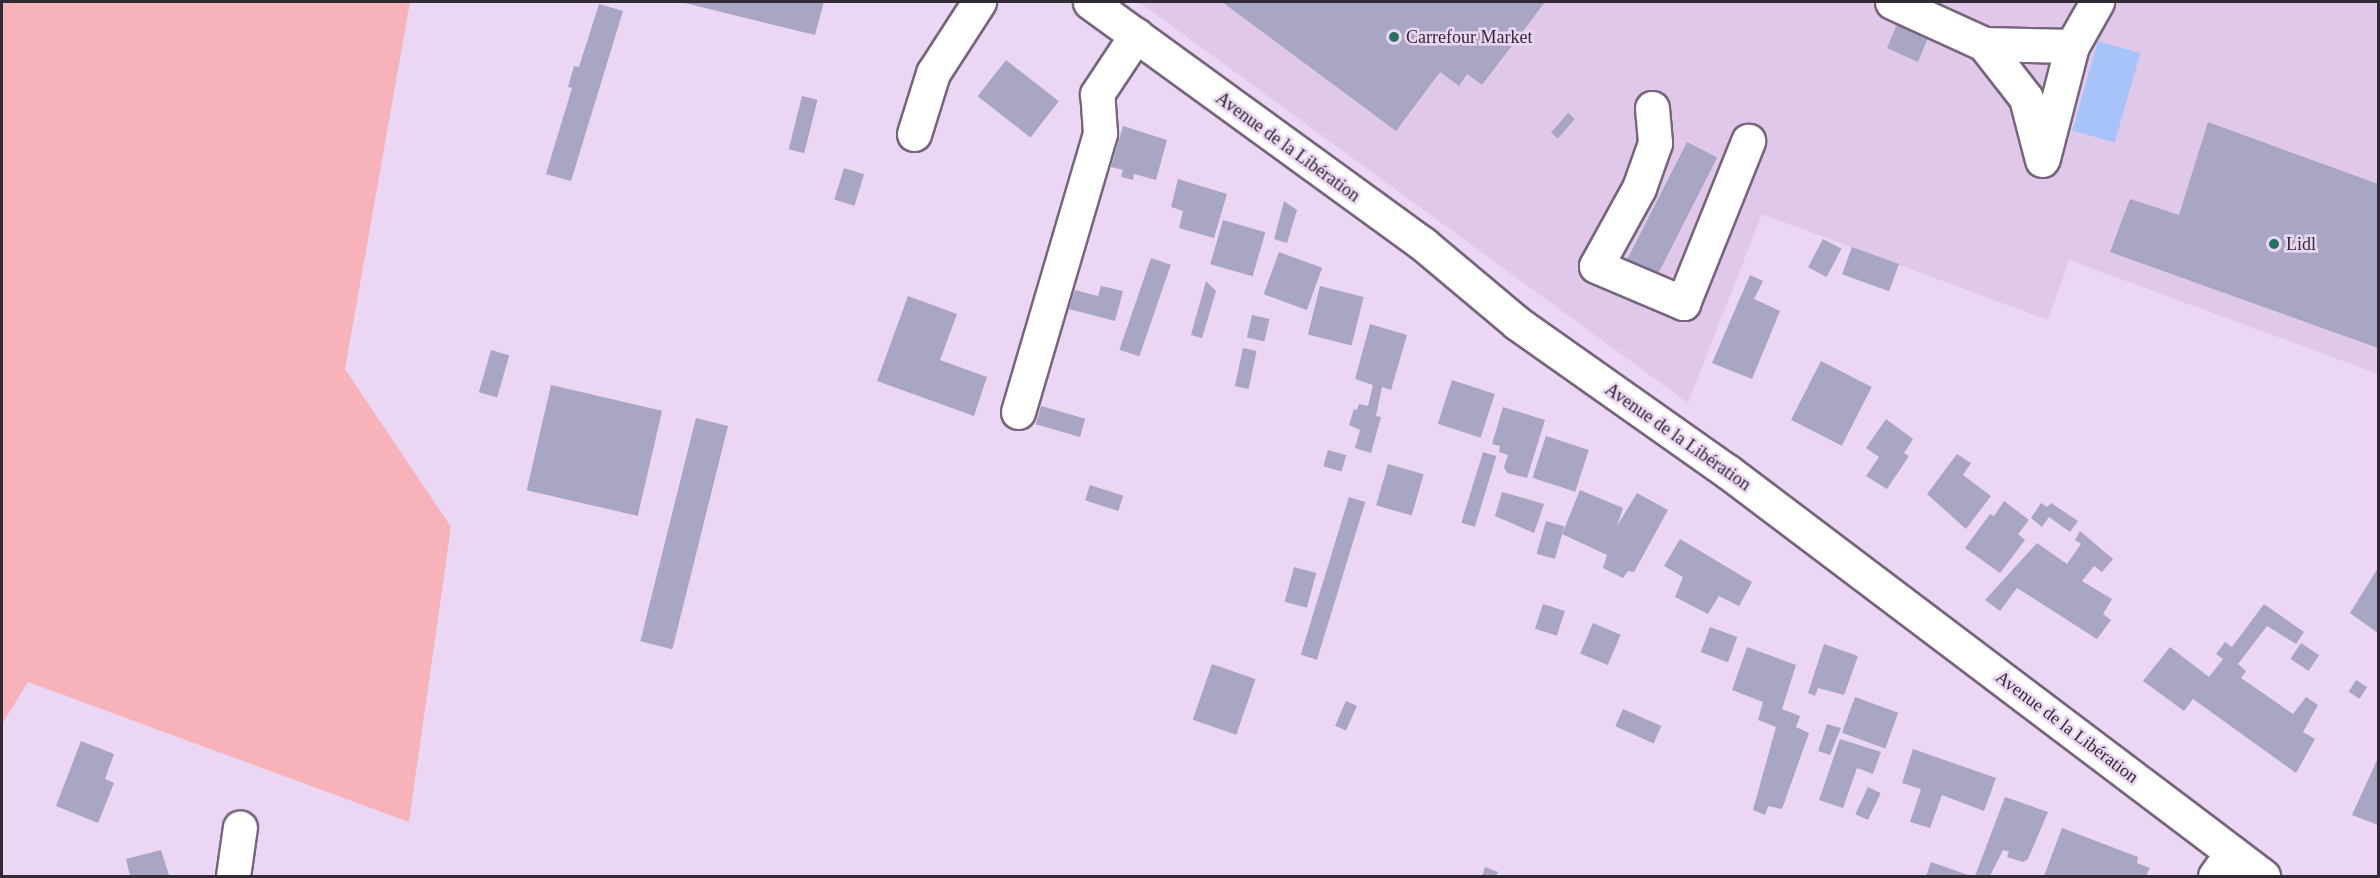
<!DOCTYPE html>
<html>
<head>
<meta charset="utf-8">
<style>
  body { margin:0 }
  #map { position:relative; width:2380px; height:878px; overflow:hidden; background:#ebd6f3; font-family:Georgia,serif }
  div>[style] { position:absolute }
  .built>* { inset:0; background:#e0c8e9 }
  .green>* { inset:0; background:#f7b3b9 }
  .water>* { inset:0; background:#a6c4fa; transform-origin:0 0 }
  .building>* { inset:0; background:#a8a6c4; transform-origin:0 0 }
  .roads { filter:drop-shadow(2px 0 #77657d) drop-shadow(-2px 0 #77657d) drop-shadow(0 2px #77657d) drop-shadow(0 -2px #77657d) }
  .minor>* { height:33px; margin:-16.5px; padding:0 16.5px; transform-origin:16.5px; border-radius:16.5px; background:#fff }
  .dots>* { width:16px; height:16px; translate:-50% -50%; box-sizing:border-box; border:3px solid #ebd6f3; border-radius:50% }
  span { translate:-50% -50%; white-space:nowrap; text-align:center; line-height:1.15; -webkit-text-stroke:5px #ebd6f3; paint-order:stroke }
  .poi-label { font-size:18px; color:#322a35 }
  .left { translate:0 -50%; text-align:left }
  .street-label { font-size:18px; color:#322a35 }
  .frame { position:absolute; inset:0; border:3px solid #322a35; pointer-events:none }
</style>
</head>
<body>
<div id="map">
  <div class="built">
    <i style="clip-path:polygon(1139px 2px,2378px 2px,2378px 374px,2069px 260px,2048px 320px,1762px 214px,1688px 403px)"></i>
  </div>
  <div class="green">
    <i style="clip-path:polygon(2px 2px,410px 2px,345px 369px,451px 527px,409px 822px,28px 682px,2px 724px)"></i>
  </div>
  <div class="water">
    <i style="left:2098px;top:41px;width:44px;height:93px;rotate:16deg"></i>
  </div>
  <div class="building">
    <i style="clip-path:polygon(681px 2px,824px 2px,815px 35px)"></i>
    <i style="clip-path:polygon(1222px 2px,1545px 2px,1482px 85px,1467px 74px,1459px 86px,1440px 72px,1396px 131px)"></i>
    <i style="clip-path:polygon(1906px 2px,1943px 2px,1918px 62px,1887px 48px)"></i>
    <i style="clip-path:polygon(599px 4px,623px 11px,571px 181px,546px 174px,572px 88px,568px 87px,574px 66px,579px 67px)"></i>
    <i style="left:1006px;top:60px;width:67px;height:46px;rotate:38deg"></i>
    <i style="left:802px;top:96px;width:16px;height:55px;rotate:14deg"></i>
    <i style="left:1568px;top:113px;width:9px;height:26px;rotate:41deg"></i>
    <i style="clip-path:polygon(2208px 122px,2378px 184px,2378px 348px,2110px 252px,2130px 199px,2179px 215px)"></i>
    <i style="clip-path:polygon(1123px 126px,1167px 140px,1156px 180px,1134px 174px,1133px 180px,1121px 177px,1123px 170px,1111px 167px)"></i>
    <i style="left:1687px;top:142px;width:34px;height:142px;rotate:27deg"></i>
    <i style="left:844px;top:168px;width:21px;height:33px;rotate:17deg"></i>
    <i style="clip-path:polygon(1178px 179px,1227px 194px,1214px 238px,1179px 228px,1183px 211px,1171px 207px)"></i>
    <i style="clip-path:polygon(1284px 201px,1297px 210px,1287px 243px,1274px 239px)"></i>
    <i style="left:1223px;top:220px;width:44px;height:46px;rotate:16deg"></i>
    <i style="left:1823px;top:239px;width:21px;height:32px;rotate:28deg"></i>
    <i style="left:1852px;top:247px;width:50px;height:29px;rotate:20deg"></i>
    <i style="left:1279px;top:252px;width:46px;height:45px;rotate:20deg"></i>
    <i style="left:1151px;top:258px;width:21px;height:97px;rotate:19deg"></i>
    <i style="clip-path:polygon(1750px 275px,1763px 281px,1754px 299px,1780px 311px,1752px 379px,1712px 363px)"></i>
    <i style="clip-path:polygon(1206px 281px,1216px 291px,1202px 338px,1191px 335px)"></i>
    <i style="clip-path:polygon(1101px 286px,1123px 291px,1115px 321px,1069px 309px,1075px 290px,1098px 296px)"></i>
    <i style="left:1320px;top:286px;width:45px;height:50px;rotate:14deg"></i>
    <i style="clip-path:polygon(908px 296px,957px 314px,940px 360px,987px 377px,974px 416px,877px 381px)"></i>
    <i style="left:1252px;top:315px;width:18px;height:23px;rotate:13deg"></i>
    <i style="clip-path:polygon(1370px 324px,1407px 335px,1391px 390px,1382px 387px,1376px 416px,1381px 417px,1371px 453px,1355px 448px,1360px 430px,1349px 425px,1354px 409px,1357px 410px,1359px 404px,1368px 406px,1373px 385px,1355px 379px)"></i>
    <i style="left:1243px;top:348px;width:14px;height:39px;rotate:12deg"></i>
    <i style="left:491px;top:350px;width:19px;height:44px;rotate:16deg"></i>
    <i style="left:1821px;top:361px;width:57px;height:66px;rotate:27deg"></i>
    <i style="left:1452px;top:380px;width:45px;height:46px;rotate:18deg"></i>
    <i style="left:551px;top:385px;width:114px;height:108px;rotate:13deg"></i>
    <i style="left:1041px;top:406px;width:46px;height:19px;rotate:16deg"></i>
    <i style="clip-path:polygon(1503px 407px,1545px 420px,1527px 478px,1507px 473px,1504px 467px,1508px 455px,1499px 452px,1500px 446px,1492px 444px)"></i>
    <i style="left:696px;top:418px;width:33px;height:230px;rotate:14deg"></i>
    <i style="clip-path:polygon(1886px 419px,1913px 439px,1904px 453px,1909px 456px,1887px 489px,1866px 476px,1879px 457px,1866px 448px)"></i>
    <i style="left:1546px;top:436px;width:45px;height:44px;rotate:18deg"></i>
    <i style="left:1328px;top:450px;width:19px;height:17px;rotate:16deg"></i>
    <i style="left:1483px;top:452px;width:14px;height:74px;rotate:17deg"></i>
    <i style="clip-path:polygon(1957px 454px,1971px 463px,1963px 475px,1991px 496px,1966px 529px,1927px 494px)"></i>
    <i style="left:1388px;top:464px;width:37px;height:43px;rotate:16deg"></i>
    <i style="left:1090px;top:485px;width:35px;height:16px;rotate:18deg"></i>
    <i style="clip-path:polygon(1580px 490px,1623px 508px,1617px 526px,1637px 493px,1668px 510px,1634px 572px,1628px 571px,1623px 578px,1603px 568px,1607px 555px,1562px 534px)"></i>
    <i style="clip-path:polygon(1502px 492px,1544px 504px,1534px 533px,1495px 516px)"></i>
    <i style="left:1349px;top:497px;width:17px;height:165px;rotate:17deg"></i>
    <i style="clip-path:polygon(2004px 501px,2029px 520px,2018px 534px,2025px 540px,2000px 573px,1965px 548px,1990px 514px,1994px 516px)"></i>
    <i style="clip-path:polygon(2041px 503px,2047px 507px,2051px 503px,2078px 521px,2070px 532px,2049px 517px,2042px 527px,2031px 518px)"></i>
    <i style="left:1546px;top:521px;width:19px;height:34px;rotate:16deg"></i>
    <i style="clip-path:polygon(2080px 531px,2113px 559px,2102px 572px,2094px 566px,2082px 581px,2112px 599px,2103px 614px,2111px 620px,2097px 639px,2017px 588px,2000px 611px,1985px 600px,2037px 543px,2067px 564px,2081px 544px,2075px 540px)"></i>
    <i style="clip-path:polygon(1680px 539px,1752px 582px,1739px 606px,1719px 596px,1708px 614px,1675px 597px,1683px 577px,1664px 566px)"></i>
    <i style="left:1294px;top:567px;width:23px;height:36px;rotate:15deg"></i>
    <i style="clip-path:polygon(2378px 568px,2378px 633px,2350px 613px)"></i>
    <i style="left:1543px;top:604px;width:23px;height:26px;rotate:18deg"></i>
    <i style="clip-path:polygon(2264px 604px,2304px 632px,2296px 644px,2267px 626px,2238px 664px,2246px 671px,2241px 678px,2293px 714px,2306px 697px,2318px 705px,2303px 732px,2315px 739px,2296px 773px,2193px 699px,2184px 711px,2143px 681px,2170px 647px,2209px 677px,2223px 659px,2216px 654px,2225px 642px,2232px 647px)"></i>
    <i style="left:1593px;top:623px;width:30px;height:33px;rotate:23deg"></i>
    <i style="left:1710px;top:627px;width:29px;height:27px;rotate:20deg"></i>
    <i style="left:2301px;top:643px;width:22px;height:19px;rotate:34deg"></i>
    <i style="clip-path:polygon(1824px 644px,1858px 656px,1844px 695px,1818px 688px,1815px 696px,1808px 693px)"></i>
    <i style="clip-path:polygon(1747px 647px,1796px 665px,1782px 709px,1800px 716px,1796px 727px,1809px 733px,1782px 809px,1768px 806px,1765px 815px,1753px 810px,1776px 727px,1758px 720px,1763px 702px,1732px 690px)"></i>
    <i style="left:1212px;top:664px;width:46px;height:59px;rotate:19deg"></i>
    <i style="left:2356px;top:680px;width:13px;height:14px;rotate:32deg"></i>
    <i style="left:1855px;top:697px;width:46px;height:38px;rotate:20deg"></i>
    <i style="left:1346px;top:701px;width:12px;height:27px;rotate:24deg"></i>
    <i style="left:1623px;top:709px;width:42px;height:19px;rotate:24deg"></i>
    <i style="clip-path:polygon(1827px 724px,1841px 728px,1830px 755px,1818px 751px)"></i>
    <i style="clip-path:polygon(1840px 739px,1881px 752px,1873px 774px,1857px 768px,1843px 808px,1819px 800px)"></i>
    <i style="clip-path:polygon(81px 741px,114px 754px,105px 779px,114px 783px,98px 823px,56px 806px)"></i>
    <i style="clip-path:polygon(1913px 749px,1996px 778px,1984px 811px,1942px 795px,1930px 828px,1910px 822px,1921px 789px,1902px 783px)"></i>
    <i style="clip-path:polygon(2378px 758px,2378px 825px,2352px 815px)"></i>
    <i style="left:1868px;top:787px;width:14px;height:30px;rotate:25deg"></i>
    <i style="clip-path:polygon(2005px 797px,2048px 812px,2028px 859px,2023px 862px,2007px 857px,2009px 852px,2003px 850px,1990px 876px,1975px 876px)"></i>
    <i style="clip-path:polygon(2062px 828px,2138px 857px,2137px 863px,2150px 868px,2146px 876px,2044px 876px)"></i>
    <i style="clip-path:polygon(161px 850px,169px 875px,179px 876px,130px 876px,126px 859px)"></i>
    <i style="clip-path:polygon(1931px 862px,1971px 876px,1926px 876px)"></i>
    <i style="clip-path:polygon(1485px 867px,1498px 872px,1496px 876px,1482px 876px)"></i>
  </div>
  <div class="roads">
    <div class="minor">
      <i style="left:1090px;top:2px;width:412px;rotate:36deg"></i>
      <i style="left:1423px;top:244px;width:123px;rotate:40deg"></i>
      <i style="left:1517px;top:323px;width:257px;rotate:35.2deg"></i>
      <i style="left:1727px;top:471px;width:672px;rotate:37.07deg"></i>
      <i style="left:1892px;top:2px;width:101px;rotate:24.5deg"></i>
      <i style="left:1984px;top:44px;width:68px;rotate:52.1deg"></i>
      <i style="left:2026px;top:98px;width:64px;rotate:75.5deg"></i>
      <i style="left:1984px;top:44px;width:88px;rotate:1.3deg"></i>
      <i style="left:2072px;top:46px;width:51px;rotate:-60.4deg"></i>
      <i style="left:1652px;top:108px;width:35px;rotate:85deg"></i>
      <i style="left:1655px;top:143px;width:48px;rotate:109.6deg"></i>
      <i style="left:1639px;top:188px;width:89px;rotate:118.9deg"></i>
      <i style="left:1596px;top:266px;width:95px;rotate:23deg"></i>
      <i style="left:1683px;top:303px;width:175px;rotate:-68.1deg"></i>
      <i style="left:914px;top:134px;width:64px;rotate:-72.7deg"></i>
      <i style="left:933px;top:73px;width:85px;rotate:-57.1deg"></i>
      <i style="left:2043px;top:158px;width:116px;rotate:-75.5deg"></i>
      <i style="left:1018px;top:412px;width:291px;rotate:-73.6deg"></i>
      <i style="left:1100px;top:133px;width:39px;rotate:-94deg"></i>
      <i style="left:1097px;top:94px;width:71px;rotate:-56.5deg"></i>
      <i style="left:233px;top:876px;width:49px;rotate:-81.9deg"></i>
      <i style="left:2215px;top:876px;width:29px;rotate:-54deg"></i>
    </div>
  </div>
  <div class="dots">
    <i style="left:1394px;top:37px;background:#2b7064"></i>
    <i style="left:2274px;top:244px;background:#2b7064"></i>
  </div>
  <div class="poi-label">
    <span class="left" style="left:1406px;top:37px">Carrefour Market</span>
    <span class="left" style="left:2286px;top:244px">Lidl</span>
  </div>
  <div class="street-label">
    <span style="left:1288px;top:147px;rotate:36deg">Avenue de la Libération</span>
    <span style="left:1678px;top:437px;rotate:35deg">Avenue de la Libération</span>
    <span style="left:2067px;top:727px;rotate:37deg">Avenue de la Libération</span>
  </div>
  <div class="frame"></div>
</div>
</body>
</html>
